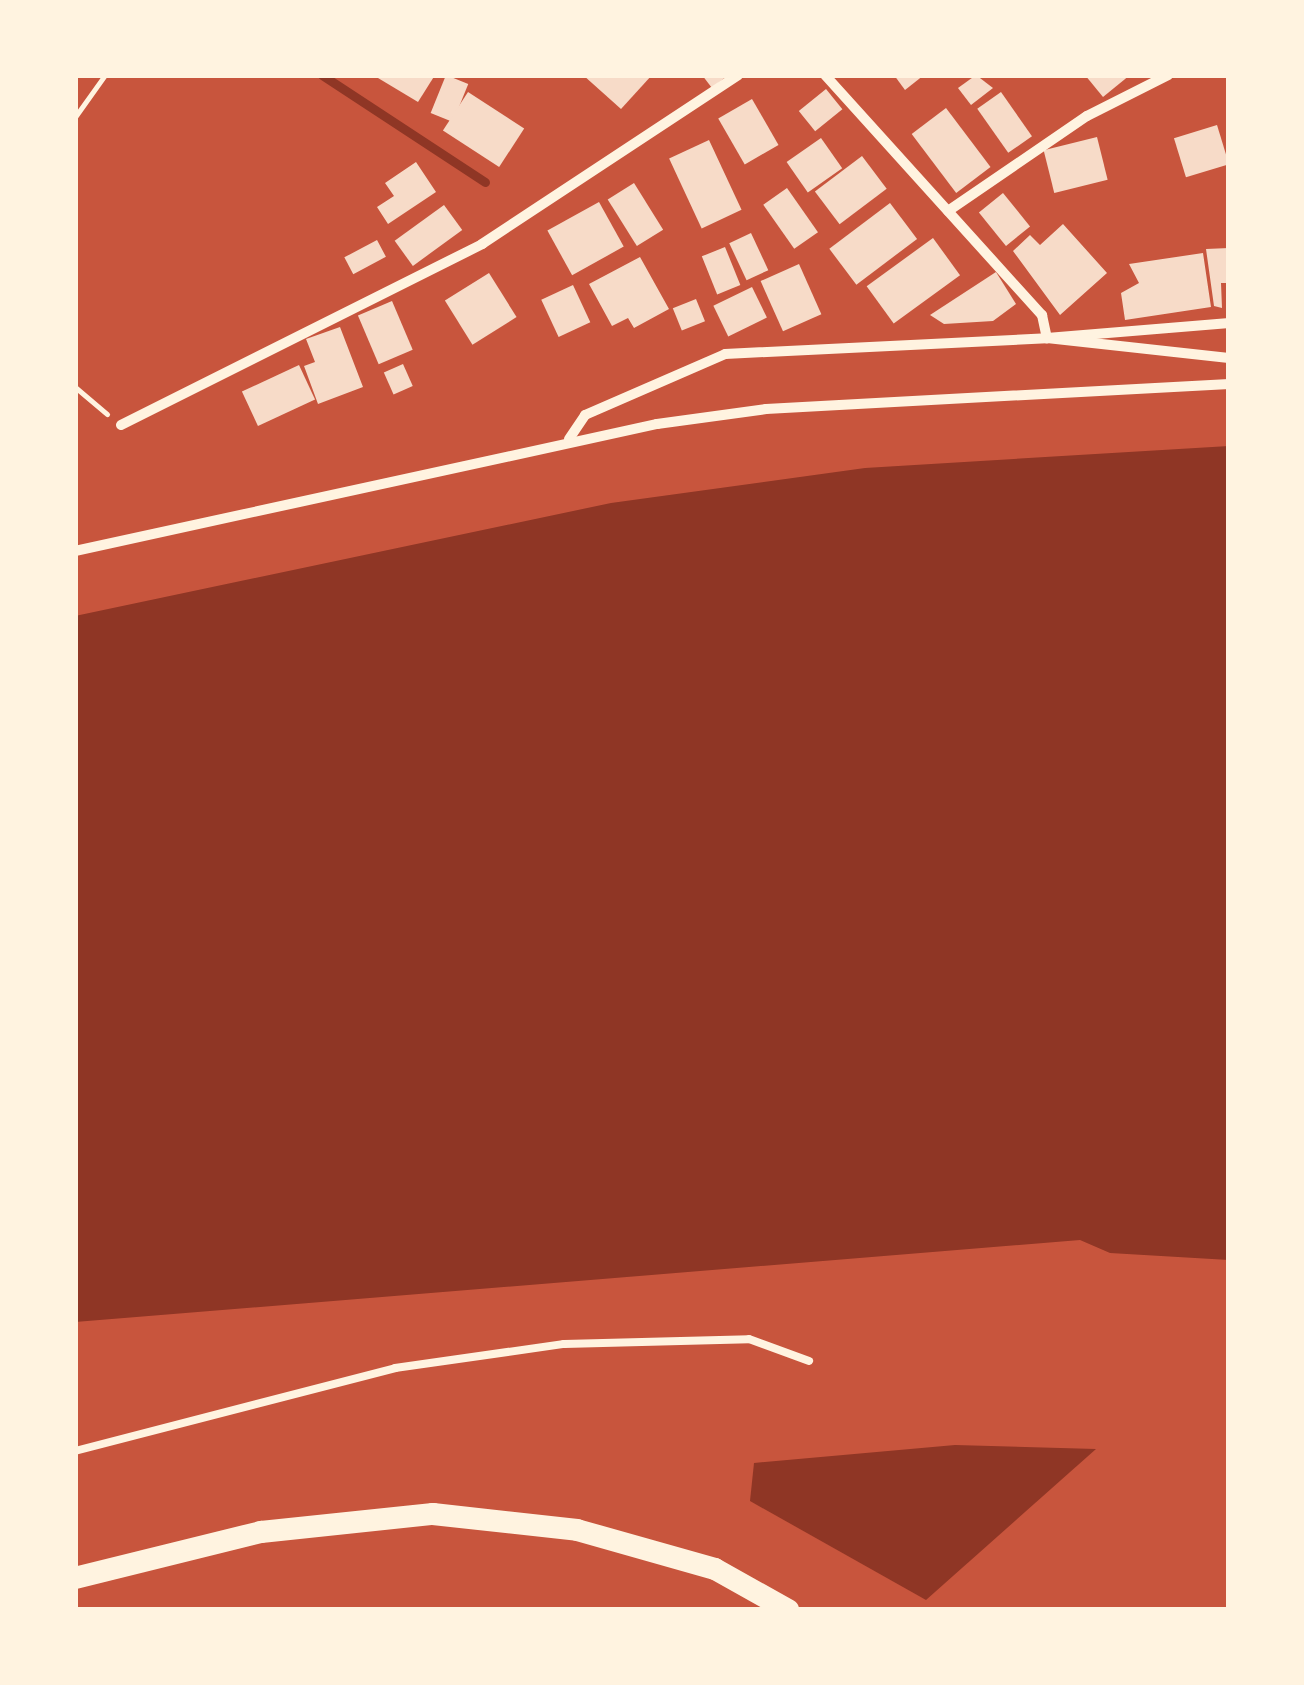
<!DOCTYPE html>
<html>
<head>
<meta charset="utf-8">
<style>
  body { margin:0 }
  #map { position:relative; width:1304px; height:1685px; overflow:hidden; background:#c8553d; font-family:"Nunito Sans",sans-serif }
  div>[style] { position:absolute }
  .water>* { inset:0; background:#8f3625 }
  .stream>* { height:9px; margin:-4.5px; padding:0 4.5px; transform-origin:4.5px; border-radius:4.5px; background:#8f3625 }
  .building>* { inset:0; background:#f7dbc8; transform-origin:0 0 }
  .path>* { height:5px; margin:-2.5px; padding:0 2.5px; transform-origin:2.5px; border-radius:2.5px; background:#fff3e0 }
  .service>* { height:8px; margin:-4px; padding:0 4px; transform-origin:4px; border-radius:4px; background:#fff3e0 }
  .minor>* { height:10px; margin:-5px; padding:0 5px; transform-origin:5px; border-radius:5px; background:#fff3e0 }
  .primary>* { height:22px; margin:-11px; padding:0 11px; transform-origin:11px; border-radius:11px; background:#fff3e0 }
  span { translate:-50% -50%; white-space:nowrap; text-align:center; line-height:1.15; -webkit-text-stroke:10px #fff3e0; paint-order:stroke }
  .frame { position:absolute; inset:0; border:78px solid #fff3e0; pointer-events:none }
</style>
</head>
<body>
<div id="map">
  <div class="water">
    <i style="clip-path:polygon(1229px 446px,1229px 1260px,1110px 1253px,1080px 1240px,75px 1322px,75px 616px,611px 503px,865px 468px)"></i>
    <i style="clip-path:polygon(955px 1445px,1096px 1449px,926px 1600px,750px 1501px,754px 1463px)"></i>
  </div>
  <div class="stream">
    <i style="left:322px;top:75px;width:195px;rotate:33.3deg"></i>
  </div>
  <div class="building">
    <i style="clip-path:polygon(373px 75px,435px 75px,418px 102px)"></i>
    <i style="left:446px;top:75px;width:24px;height:41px;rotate:22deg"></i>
    <i style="clip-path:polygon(583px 75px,652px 75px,621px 109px)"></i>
    <i style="clip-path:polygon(702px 75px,728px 75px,712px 88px)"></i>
    <i style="clip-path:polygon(894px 75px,924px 75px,905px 90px)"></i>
    <i style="clip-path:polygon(976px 75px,993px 88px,971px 105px,958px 88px)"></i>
    <i style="clip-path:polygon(1085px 75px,1130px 75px,1103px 97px)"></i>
    <i style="left:826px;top:89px;width:26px;height:35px;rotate:51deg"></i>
    <i style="left:468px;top:92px;width:67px;height:46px;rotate:33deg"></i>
    <i style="left:1001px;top:92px;width:54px;height:29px;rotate:55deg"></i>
    <i style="left:752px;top:99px;width:53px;height:39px;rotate:60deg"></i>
    <i style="left:946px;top:108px;width:74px;height:43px;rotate:53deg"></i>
    <i style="left:1217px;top:125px;width:41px;height:45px;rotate:73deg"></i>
    <i style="left:1097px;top:137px;width:44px;height:55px;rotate:76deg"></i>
    <i style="left:821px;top:138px;width:37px;height:42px;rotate:55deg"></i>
    <i style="left:709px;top:140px;width:77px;height:44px;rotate:65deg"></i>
    <i style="left:862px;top:156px;width:41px;height:59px;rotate:53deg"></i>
    <i style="clip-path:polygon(416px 162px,436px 192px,388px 224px,377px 207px,394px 196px,385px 183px)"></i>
    <i style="left:634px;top:183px;width:55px;height:31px;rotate:58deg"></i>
    <i style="left:787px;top:188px;width:54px;height:29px;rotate:55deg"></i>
    <i style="left:1003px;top:193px;width:43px;height:31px;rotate:51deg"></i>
    <i style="left:599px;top:202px;width:51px;height:59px;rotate:61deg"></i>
    <i style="left:890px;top:203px;width:45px;height:76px;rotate:53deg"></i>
    <i style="left:444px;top:205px;width:31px;height:61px;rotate:54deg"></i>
    <i style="clip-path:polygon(1063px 224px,1107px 273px,1060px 315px,1013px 251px,1030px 235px,1040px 245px)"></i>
    <i style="left:751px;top:233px;width:41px;height:24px;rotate:65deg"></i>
    <i style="left:933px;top:238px;width:46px;height:82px;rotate:54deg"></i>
    <i style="left:377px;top:240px;width:19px;height:37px;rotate:62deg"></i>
    <i style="left:725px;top:247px;width:41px;height:25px;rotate:68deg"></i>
    <i style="clip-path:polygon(1229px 248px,1229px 283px,1221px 283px,1222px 308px,1214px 306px,1206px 249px)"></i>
    <i style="clip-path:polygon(1203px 253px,1211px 307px,1125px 320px,1121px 293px,1139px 283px,1129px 264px)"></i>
    <i style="clip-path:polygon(640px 257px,669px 309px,634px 328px,628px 318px,612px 326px,589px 284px)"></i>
    <i style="left:799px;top:264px;width:55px;height:42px;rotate:66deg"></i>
    <i style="clip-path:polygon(996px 272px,1016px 304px,993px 321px,944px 324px,930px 315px)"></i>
    <i style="left:489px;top:273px;width:52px;height:52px;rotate:58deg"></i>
    <i style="left:573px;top:285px;width:41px;height:35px;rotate:65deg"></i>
    <i style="left:752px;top:287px;width:34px;height:43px;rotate:64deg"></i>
    <i style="left:696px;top:299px;width:24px;height:25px;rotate:68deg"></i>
    <i style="left:392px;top:301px;width:53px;height:37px;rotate:67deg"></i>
    <i style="clip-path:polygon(340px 327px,363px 387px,318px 404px,304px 366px,315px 362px,306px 339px)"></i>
    <i style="left:403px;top:364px;width:24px;height:21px;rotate:66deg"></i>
    <i style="left:299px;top:365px;width:38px;height:63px;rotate:65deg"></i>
  </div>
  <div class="path">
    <i style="left:75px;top:117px;width:52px;rotate:-54.5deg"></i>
    <i style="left:75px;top:387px;width:42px;rotate:40.2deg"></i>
  </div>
  <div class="service">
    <i style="left:75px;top:1451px;width:331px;rotate:-14.5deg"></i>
    <i style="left:395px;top:1368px;width:171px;rotate:-8.1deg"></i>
    <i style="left:564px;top:1344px;width:185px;rotate:-1.5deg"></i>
    <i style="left:749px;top:1339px;width:64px;rotate:20.1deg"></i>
  </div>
  <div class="minor">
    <i style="left:825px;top:75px;width:324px;rotate:47.9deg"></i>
    <i style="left:1042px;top:315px;width:24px;rotate:78deg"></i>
    <i style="left:1047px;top:338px;width:183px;rotate:-4.7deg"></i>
    <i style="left:948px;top:211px;width:168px;rotate:-34.4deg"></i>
    <i style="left:1087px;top:116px;width:91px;rotate:-26.8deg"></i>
    <i style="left:121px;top:425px;width:404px;rotate:-26.6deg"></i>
    <i style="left:482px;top:244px;width:307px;rotate:-33.4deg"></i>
    <i style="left:569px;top:439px;width:29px;rotate:-56deg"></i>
    <i style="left:585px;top:415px;width:153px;rotate:-23.5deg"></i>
    <i style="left:725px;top:354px;width:322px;rotate:-2.8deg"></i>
    <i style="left:1047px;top:338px;width:183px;rotate:6.3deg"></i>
    <i style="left:75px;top:551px;width:596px;rotate:-12.31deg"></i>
    <i style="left:657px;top:424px;width:110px;rotate:-7.8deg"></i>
    <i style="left:766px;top:409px;width:464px;rotate:-3.1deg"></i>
  </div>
  <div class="primary">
    <i style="left:75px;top:1578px;width:192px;rotate:-13.9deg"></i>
    <i style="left:261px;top:1532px;width:173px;rotate:-6deg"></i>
    <i style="left:433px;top:1514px;width:145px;rotate:6.3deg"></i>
    <i style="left:577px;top:1530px;width:143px;rotate:15.8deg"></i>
    <i style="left:715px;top:1569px;width:84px;rotate:29.3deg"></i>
  </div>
  <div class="frame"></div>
</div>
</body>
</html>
